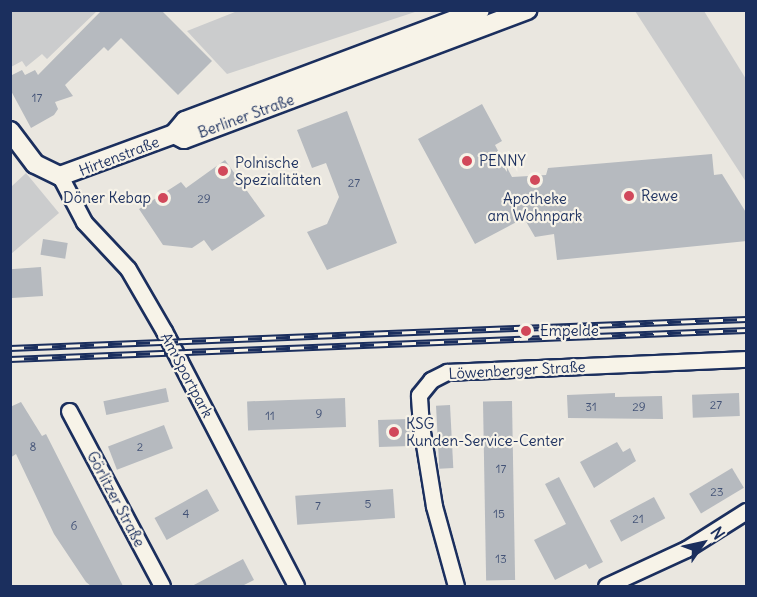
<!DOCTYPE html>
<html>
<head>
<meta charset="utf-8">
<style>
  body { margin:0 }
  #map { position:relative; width:757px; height:597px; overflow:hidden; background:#eae7e0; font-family:Delius,sans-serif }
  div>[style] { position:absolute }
  .green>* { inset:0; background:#cbcccd }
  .building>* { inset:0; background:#b6babf; transform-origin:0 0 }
  .roads { filter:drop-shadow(2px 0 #1b2f5e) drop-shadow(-2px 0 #1b2f5e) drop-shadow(0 2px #1b2f5e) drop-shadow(0 -2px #1b2f5e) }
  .minor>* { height:15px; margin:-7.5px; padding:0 7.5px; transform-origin:7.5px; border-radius:7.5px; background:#f7f3e8 }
  .tertiary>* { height:18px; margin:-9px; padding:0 9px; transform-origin:9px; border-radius:9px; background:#f7f3e8 }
  .rail>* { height:7px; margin-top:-3.5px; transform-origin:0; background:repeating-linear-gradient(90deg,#f7f3e8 0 14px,#1b2f5e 0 28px); box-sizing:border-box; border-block:2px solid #1b2f5e }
  .dots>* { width:16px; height:16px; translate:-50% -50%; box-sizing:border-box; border:3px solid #f7f3e8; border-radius:50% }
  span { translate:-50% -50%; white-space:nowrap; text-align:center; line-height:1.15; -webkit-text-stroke:4.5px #f7f3e8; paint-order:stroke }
  .number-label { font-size:12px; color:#425276 }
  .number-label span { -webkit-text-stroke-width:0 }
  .street-label { font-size:15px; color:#1b2f5e }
  .poi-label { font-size:15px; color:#1b2f5e }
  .left { translate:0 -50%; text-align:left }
  .right { translate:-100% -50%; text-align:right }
  .frame { position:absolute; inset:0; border:12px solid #1b2f5e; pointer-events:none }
  .north { position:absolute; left:673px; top:513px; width:60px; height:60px; -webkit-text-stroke:4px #f7f3e8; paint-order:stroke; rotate:56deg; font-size:16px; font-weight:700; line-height:24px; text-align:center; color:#1b2f5e }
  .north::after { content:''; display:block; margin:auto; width:21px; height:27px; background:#1b2f5e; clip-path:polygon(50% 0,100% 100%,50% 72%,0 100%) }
</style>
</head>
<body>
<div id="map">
  <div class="green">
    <i style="clip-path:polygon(11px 10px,97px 10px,97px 11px,47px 59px,42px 54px,26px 67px,22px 61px,11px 67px)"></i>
    <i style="clip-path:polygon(240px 10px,418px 10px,418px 11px,227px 74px,187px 31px)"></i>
    <i style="clip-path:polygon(635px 11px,704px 11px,746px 79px,746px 182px)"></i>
    <i style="clip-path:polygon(26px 173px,59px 213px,11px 254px,11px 187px)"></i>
  </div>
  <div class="building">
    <i style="clip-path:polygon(102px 10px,161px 10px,212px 61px,178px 95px,121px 38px,108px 51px,104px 47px,65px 85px,73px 96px,55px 102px,58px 109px,54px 115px,31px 128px,10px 89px,10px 76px,22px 70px,25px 75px,35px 70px,38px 75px)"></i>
    <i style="clip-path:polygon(482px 104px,502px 141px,495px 145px,512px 177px,546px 175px,548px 168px,712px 154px,714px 175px,722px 174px,747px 214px,747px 241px,557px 260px,554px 234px,535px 237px,524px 218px,475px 244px,418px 139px)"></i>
    <i style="clip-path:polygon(347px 111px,397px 243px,327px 270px,307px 232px,327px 224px,339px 197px,326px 163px,312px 168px,297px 130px)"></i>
    <i style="clip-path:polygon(225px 160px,265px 216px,212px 251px,204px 240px,192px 248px,163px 245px,139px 209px,181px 182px,186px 188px)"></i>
    <i style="left:43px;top:239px;width:25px;height:16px;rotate:9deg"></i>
    <i style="left:41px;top:267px;width:29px;height:31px;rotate:86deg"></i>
    <i style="left:166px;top:388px;width:14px;height:64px;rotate:78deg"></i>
    <i style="clip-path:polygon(615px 393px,615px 397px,662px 396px,663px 419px,568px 418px,567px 395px)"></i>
    <i style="left:739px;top:393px;width:23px;height:47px;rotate:88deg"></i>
    <i style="left:345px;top:398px;width:29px;height:98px;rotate:88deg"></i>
    <i style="left:512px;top:401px;width:179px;height:29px;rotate:89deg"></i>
    <i style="clip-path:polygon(21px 402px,42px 436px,46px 434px,123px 586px,91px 586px,86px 582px,54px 534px,16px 454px,10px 458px,10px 407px)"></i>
    <i style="left:450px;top:405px;width:63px;height:14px;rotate:87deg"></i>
    <i style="left:409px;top:419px;width:27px;height:31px;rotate:88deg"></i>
    <i style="left:164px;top:425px;width:25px;height:60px;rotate:69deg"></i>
    <i style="clip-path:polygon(617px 442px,623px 452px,630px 448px,636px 461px,594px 488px,580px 462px)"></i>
    <i style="left:732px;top:468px;width:23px;height:50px;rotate:59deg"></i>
    <i style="clip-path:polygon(559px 477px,603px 562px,589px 569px,586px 564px,555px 580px,534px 540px,566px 524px,545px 484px)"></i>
    <i style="left:207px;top:489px;width:25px;height:60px;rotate:61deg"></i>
    <i style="left:393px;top:489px;width:29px;height:98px;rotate:86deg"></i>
    <i style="left:654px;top:497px;width:24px;height:50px;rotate:62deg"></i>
    <i style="clip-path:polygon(243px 559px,254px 580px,242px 586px,192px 586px)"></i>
  </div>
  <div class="roads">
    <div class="minor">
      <i style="left:60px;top:176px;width:52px;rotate:62.4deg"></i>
      <i style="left:84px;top:222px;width:64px;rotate:46.9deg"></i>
      <i style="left:128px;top:269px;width:72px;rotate:59.9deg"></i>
      <i style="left:164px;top:331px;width:287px;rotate:62.6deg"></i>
      <i style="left:69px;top:411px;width:198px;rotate:62deg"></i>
      <i style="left:456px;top:586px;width:83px;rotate:-105.4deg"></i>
      <i style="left:434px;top:506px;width:81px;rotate:-99.2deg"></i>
      <i style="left:421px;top:426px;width:31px;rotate:-94deg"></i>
      <i style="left:419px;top:395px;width:19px;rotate:-51deg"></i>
      <i style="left:431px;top:380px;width:18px;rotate:-27deg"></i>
      <i style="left:447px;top:372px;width:299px;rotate:-2.5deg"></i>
      <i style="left:606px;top:586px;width:88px;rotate:-24.8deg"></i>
      <i style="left:686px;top:549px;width:71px;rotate:-32.3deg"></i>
    </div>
    <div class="tertiary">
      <i style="left:10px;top:131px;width:41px;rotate:52.9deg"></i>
      <i style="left:35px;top:164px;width:28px;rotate:26deg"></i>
      <i style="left:60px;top:176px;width:121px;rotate:-20.2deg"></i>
      <i style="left:174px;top:134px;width:11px;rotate:27deg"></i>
      <i style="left:184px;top:139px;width:367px;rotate:-20.6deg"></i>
      <i style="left:174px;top:134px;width:17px;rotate:-50deg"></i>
      <i style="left:185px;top:121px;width:315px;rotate:-20.6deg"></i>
    </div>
  </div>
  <div class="rail">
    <i style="left:10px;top:348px;width:737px;rotate:-2.26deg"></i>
    <i style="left:10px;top:359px;width:737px;rotate:-2.26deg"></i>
  </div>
  <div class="dots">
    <i style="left:467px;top:161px;background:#d1495b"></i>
    <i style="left:223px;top:171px;background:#d1495b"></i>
    <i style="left:535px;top:180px;background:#d1495b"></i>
    <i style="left:629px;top:196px;background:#d1495b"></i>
    <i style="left:163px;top:198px;background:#d1495b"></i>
    <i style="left:526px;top:331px;background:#d1495b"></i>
    <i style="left:394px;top:432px;background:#d1495b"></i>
  </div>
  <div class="number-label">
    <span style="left:37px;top:98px">17</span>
    <span style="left:354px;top:183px">27</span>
    <span style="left:204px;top:199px">29</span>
    <span style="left:716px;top:405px">27</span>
    <span style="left:591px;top:407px">31</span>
    <span style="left:639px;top:407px">29</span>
    <span style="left:319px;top:414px">9</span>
    <span style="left:270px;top:416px">11</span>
    <span style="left:33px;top:447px">8</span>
    <span style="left:140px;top:447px">2</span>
    <span style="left:501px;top:469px">17</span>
    <span style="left:717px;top:492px">23</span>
    <span style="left:368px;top:504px">5</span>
    <span style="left:318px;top:506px">7</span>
    <span style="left:186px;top:514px">4</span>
    <span style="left:499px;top:514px">15</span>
    <span style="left:638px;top:519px">21</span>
    <span style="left:74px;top:526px">6</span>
    <span style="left:501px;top:559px">13</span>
  </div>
  <div class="street-label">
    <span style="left:246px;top:116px;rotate:-20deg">Berliner Straße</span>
    <span style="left:119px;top:156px;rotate:-21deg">Hirtenstraße</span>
    <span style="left:517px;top:370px;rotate:-3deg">Löwenberger Straße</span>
    <span style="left:187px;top:375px;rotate:62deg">Am Sportpark</span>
    <span style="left:116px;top:499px;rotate:62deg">Görlitzer Straße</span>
  </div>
  <div class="poi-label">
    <span class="left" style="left:479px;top:161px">PENNY</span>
    <span class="left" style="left:235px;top:171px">Polnische<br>Spezialitäten</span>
    <span class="left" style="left:641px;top:196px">Rewe</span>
    <span class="right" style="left:151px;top:198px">Döner Kebap</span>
    <span style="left:535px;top:207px">Apotheke<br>am Wohnpark</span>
    <span class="left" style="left:540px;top:331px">Empelde</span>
    <span class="left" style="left:406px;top:432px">KSG<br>Kunden-Service-Center</span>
  </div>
  <div class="frame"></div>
  <div class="north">N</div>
</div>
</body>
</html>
